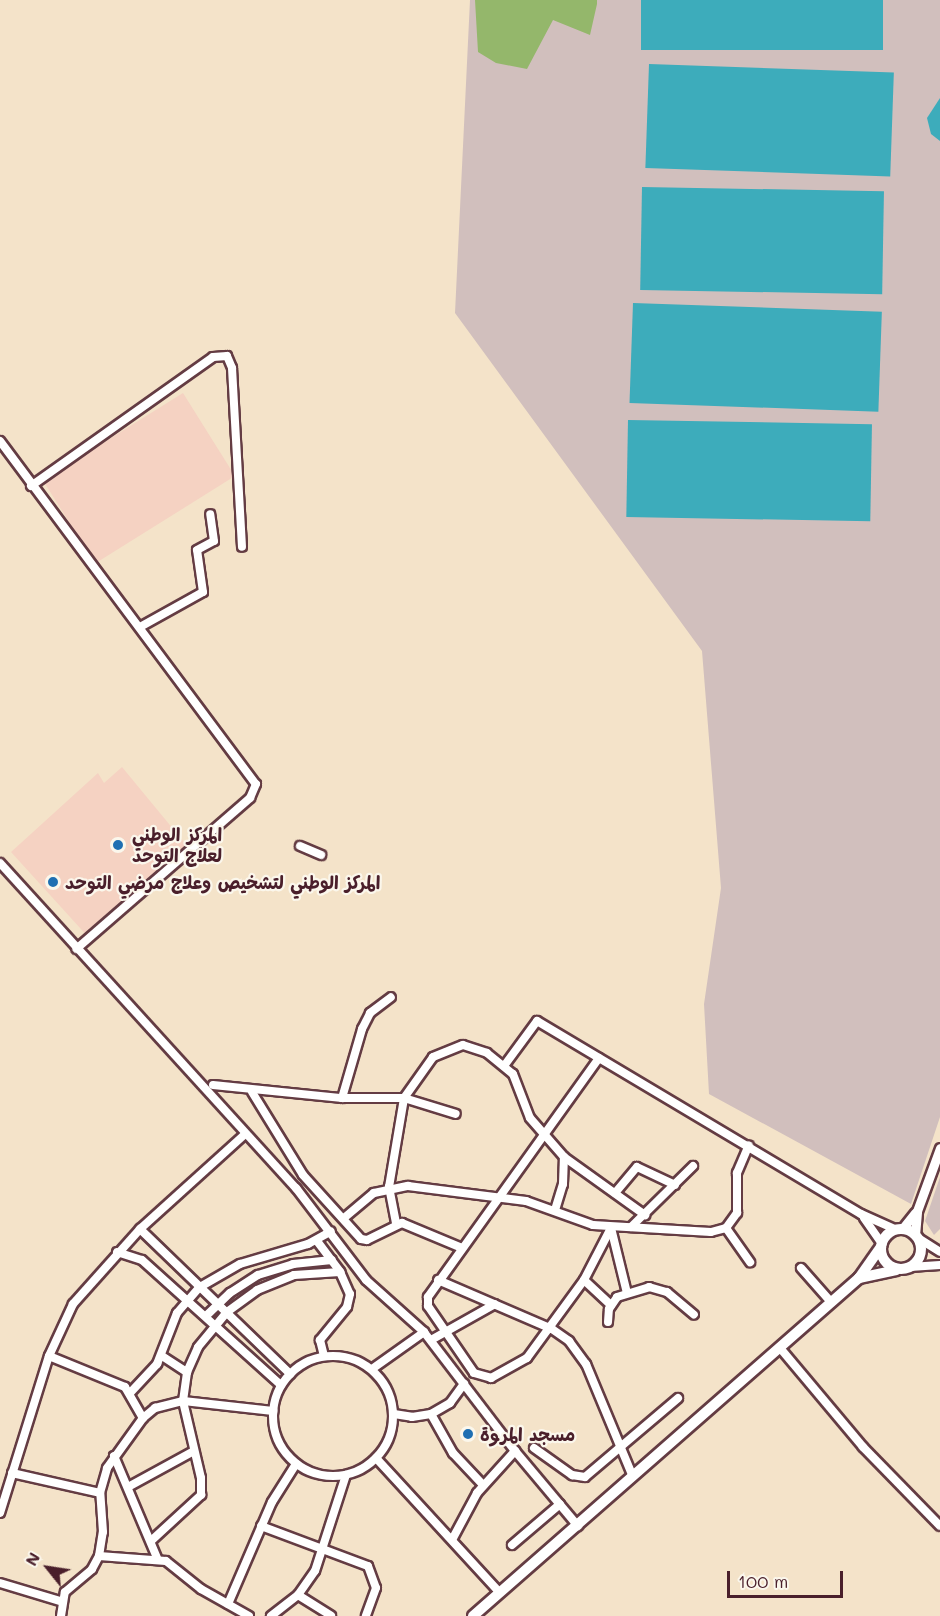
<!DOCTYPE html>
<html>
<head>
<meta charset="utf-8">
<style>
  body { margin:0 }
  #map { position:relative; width:940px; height:1616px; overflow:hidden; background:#f4e3c9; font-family:Mali,"Playpen Sans Arabic",sans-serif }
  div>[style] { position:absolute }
  .built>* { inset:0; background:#f5d2c2; transform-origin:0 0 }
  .industrial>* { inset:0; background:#d1bfbd }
  .forest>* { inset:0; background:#94b76b }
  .water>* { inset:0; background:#3dacbb; transform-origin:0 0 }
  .roads { filter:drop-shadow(2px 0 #643c43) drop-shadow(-2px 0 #643c43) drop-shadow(0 2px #643c43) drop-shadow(0 -2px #643c43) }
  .minor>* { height:8px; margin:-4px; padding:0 4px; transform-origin:4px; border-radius:4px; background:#fff }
  .minor>.ring { margin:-4px; padding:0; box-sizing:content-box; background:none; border:8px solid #fff; border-radius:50% }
  .tertiary>* { height:9px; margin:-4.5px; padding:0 4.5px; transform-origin:4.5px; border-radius:4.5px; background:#fff }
  .secondary>* { height:10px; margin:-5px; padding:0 5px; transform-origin:5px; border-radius:5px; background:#fff }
  .secondary>.ring { margin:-5px; padding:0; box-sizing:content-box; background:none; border:10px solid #fff; border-radius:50% }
  .dots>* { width:16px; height:16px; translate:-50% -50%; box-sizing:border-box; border:3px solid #fbf7ec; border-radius:50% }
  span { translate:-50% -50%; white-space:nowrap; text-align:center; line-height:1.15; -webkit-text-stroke:4.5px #fbf7ec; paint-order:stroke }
  .poi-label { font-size:18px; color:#4a1f2b; font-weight:700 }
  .left { translate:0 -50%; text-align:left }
  .north { position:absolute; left:18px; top:1538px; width:60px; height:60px; -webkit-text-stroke:4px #fbf7ec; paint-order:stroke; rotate:300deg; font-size:16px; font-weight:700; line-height:24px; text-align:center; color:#4a1f2b }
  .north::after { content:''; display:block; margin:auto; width:21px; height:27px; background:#4a1f2b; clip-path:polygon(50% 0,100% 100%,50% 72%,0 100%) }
  .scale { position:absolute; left:727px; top:1571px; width:116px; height:27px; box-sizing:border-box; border:3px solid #4a1f2b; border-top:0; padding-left:8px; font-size:18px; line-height:21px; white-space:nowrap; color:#4a1f2b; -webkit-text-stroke:4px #fbf7ec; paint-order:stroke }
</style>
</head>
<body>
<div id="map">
  <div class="built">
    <i style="left:183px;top:393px;width:98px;height:165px;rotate:58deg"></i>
    <i style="clip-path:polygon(122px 767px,188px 847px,90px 939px,11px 852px,98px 773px,104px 783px)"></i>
  </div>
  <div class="industrial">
    <i style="clip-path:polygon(470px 0,940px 0,940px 1117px,911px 1204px,709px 1094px,704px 1004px,721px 888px,702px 651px,455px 313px)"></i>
    <i style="clip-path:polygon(940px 1177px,940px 1229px,934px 1235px,925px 1221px)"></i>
  </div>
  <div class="forest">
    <i style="clip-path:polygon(475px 0,597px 0,597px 4px,590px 35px,553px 20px,527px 69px,496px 63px,478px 52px)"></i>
  </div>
  <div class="water">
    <i style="left:641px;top:0;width:242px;height:50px"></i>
    <i style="left:649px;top:64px;width:245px;height:104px;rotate:2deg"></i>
    <i style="clip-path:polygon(940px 98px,940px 141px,931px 134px,927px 118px)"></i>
    <i style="left:642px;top:187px;width:242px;height:103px;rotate:1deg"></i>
    <i style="left:633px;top:303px;width:249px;height:100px;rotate:2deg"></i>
    <i style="left:628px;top:420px;width:244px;height:97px;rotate:1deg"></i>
  </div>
  <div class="roads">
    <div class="minor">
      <i style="left:0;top:441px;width:428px;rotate:53.3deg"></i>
      <i style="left:256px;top:784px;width:15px;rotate:113deg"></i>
      <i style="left:250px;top:798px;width:230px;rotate:139deg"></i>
      <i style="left:31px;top:486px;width:223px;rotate:-35.3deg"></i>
      <i style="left:213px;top:357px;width:14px;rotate:-4deg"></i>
      <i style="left:227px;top:356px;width:13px;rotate:67deg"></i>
      <i style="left:232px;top:368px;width:179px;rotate:86.8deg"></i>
      <i style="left:140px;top:627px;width:72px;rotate:-29.1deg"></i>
      <i style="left:203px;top:592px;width:42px;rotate:-98.1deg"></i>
      <i style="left:197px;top:550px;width:19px;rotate:-28deg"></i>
      <i style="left:214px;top:541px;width:27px;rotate:-98deg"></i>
      <i style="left:300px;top:846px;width:23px;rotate:23deg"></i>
      <i style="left:0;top:863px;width:440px;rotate:47.7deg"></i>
      <i style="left:296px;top:1188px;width:116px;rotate:52.7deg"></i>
      <i style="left:366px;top:1280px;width:78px;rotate:41.9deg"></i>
      <i style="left:424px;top:1332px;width:150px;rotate:52.6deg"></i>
      <i style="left:515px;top:1451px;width:98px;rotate:50deg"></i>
      <i style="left:599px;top:1058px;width:294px;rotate:125.6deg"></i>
      <i style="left:428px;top:1297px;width:9px;rotate:90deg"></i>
      <i style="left:428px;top:1306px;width:81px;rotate:55.5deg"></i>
      <i style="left:474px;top:1373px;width:18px;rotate:16deg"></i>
      <i style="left:491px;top:1378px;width:41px;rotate:-29.1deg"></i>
      <i style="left:527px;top:1358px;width:97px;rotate:-53.8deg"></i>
      <i style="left:584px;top:1280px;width:59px;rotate:-62.6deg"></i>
      <i style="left:504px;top:1066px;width:56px;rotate:-53.7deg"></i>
      <i style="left:537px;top:1021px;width:377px;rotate:30.8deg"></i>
      <i style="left:861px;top:1214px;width:39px;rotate:24deg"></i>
      <i style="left:213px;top:1085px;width:130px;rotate:5.8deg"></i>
      <i style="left:342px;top:1098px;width:62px"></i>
      <i style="left:404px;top:1098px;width:54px;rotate:17.1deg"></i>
      <i style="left:252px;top:1092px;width:97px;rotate:58.4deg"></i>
      <i style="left:303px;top:1175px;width:86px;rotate:47.8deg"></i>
      <i style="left:361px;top:1239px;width:6px;rotate:9deg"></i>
      <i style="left:367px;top:1240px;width:39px;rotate:-26deg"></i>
      <i style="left:402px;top:1223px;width:65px;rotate:22.6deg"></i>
      <i style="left:342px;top:1098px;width:72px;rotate:-73.8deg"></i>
      <i style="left:362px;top:1029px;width:18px;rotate:-63deg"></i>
      <i style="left:370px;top:1013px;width:26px;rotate:-37deg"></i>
      <i style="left:615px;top:1193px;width:34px;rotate:-50deg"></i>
      <i style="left:637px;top:1167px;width:42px;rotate:25.3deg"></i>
      <i style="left:555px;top:1210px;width:27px;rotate:-73deg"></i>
      <i style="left:563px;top:1184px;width:27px;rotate:-88deg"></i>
      <i style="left:344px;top:1218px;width:39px;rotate:-40deg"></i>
      <i style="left:374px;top:1193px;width:35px;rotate:-12deg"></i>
      <i style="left:408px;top:1186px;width:119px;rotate:7.2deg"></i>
      <i style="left:526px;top:1201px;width:71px;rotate:19.7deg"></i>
      <i style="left:593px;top:1225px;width:118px;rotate:3.4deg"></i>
      <i style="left:711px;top:1232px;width:16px;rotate:-15deg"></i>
      <i style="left:726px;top:1228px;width:19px;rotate:-54deg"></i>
      <i style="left:737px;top:1213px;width:40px;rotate:-90deg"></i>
      <i style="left:737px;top:1173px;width:30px;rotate:-67deg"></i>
      <i style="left:864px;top:1218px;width:32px;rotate:55deg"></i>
      <i style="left:396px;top:1223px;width:37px;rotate:-101deg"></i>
      <i style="left:389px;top:1187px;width:90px;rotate:-80.4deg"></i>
      <i style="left:404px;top:1098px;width:50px;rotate:-54.7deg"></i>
      <i style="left:433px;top:1057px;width:32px;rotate:-22deg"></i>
      <i style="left:463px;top:1045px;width:25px;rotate:18deg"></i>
      <i style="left:487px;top:1053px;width:33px;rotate:39deg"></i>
      <i style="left:513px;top:1074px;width:47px;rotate:68.9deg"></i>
      <i style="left:530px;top:1118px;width:52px;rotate:48.9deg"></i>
      <i style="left:564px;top:1157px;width:100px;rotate:35.6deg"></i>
      <i style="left:631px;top:1227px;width:87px;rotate:-44.5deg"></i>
      <i style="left:611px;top:1228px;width:67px;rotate:76.2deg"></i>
      <i style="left:726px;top:1228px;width:42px;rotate:54.8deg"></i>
      <i style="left:140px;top:1229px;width:209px;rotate:44deg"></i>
      <i style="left:918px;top:1238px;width:26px;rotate:32deg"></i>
      <i style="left:317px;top:1241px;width:39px;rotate:53deg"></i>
      <i style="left:340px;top:1272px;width:24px;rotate:66deg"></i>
      <i style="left:350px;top:1294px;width:13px;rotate:103deg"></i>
      <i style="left:347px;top:1307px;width:43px;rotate:129.3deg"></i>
      <i style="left:320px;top:1340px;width:16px;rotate:76deg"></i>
      <i style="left:117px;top:1252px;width:26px;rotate:18deg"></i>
      <i style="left:142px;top:1260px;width:187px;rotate:42deg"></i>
      <i style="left:910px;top:1267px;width:30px;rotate:-4deg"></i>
      <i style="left:801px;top:1268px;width:45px;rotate:48.6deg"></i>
      <i style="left:438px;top:1280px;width:124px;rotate:23.3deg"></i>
      <i style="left:552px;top:1329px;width:21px;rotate:35deg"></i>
      <i style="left:569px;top:1341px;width:29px;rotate:54deg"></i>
      <i style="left:586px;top:1364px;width:122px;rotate:67.4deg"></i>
      <i style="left:584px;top:1280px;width:37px;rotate:43deg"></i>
      <i style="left:206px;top:1316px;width:33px;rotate:-44deg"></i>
      <i style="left:230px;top:1293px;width:33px;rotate:-33deg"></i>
      <i style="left:258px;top:1275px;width:37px;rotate:-17deg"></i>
      <i style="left:293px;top:1264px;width:39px;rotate:-6deg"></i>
      <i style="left:608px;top:1322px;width:13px;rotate:-86deg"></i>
      <i style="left:609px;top:1309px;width:14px;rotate:-56deg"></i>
      <i style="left:617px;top:1297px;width:34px;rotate:-17deg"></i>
      <i style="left:649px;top:1287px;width:19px;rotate:16deg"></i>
      <i style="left:667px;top:1292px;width:35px;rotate:40deg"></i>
      <i style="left:431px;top:1340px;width:73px;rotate:-29.4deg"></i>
      <i style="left:780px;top:1348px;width:129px;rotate:50deg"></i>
      <i style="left:863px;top:1447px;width:110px;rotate:45.7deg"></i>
      <i class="ring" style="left:273px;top:1356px;width:112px;height:112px"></i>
      <i style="left:49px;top:1356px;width:82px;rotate:22.2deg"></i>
      <i style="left:125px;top:1387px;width:36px;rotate:60deg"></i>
      <i style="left:162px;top:1356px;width:30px;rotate:33deg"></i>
      <i style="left:372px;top:1369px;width:64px;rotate:-35.4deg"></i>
      <i style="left:130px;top:1393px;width:40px;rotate:-47deg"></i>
      <i style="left:157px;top:1364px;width:55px;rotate:-68.6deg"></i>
      <i style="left:177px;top:1313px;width:35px;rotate:-49deg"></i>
      <i style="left:200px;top:1287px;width:46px;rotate:-29.9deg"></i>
      <i style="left:240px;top:1264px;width:71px;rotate:-16.4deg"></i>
      <i style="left:308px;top:1244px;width:26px;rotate:-29deg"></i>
      <i style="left:394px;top:1414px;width:18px;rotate:9deg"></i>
      <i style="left:412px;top:1417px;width:19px;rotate:-9deg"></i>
      <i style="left:431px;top:1414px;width:22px;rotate:-30deg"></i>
      <i style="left:450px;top:1403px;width:24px;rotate:-54deg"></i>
      <i style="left:431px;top:1414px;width:45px;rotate:60.6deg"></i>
      <i style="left:453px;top:1453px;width:44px;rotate:46.8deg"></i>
      <i style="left:534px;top:1448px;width:47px;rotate:35.4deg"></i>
      <i style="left:572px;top:1475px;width:13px;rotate:9deg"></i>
      <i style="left:585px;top:1477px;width:122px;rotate:-40.3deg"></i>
      <i style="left:114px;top:1456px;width:111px;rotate:67.1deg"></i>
      <i style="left:376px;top:1458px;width:183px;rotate:47.4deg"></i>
      <i style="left:12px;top:1473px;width:90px;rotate:12.8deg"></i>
      <i style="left:128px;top:1487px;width:73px;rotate:-28.7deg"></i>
      <i style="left:0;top:1513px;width:164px;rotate:-72.7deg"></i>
      <i style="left:49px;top:1356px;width:57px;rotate:-65.2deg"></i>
      <i style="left:73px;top:1304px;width:101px;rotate:-48.2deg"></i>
      <i style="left:140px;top:1229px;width:142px;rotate:-42.1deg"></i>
      <i style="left:261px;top:1526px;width:114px;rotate:20.5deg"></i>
      <i style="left:368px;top:1566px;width:23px;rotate:70deg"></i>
      <i style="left:376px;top:1588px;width:30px;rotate:110deg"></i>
      <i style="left:453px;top:1538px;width:51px;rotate:-61.9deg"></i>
      <i style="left:477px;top:1493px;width:57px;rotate:-47.9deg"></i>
      <i style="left:152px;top:1540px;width:67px;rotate:-42.6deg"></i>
      <i style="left:201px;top:1495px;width:17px;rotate:-90deg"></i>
      <i style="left:201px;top:1478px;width:79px;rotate:-103.2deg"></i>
      <i style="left:183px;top:1401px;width:29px;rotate:-82deg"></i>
      <i style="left:187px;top:1372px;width:27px;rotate:-66deg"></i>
      <i style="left:198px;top:1347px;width:45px;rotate:-50.4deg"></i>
      <i style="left:227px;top:1312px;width:37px;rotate:-36deg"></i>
      <i style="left:257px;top:1290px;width:40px;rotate:-22deg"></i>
      <i style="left:294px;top:1275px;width:46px;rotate:-3.7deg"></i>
      <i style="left:512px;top:1545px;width:63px;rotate:-40.5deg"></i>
      <i style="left:99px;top:1556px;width:67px;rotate:4.3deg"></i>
      <i style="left:166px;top:1561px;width:45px;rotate:38.7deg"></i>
      <i style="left:201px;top:1589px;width:55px;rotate:29.4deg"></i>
      <i style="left:0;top:1583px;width:63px;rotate:16.7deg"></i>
      <i style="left:298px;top:1595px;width:39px;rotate:32deg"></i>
      <i style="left:228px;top:1604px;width:111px;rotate:-66.7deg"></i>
      <i style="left:272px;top:1502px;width:45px;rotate:-57.7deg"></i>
      <i style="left:61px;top:1616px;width:24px;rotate:-81deg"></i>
      <i style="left:65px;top:1592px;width:35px;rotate:-40deg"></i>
      <i style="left:92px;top:1569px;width:15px;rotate:-62deg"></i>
      <i style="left:99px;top:1556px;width:24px;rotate:-81deg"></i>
      <i style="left:103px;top:1532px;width:39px;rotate:-94deg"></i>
      <i style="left:100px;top:1493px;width:26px;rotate:-74deg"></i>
      <i style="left:107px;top:1468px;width:62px;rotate:-54.2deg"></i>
      <i style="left:143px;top:1418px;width:16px;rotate:-40deg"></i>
      <i style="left:155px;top:1408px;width:29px;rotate:-14deg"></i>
      <i style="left:183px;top:1401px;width:91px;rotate:6.3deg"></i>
      <i style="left:271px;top:1616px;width:34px;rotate:-38deg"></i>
      <i style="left:298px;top:1595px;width:29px;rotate:-55deg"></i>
      <i style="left:315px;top:1571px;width:101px;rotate:-72.1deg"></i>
    </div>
    <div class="tertiary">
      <i style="left:902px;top:1229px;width:21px;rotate:-51deg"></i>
      <i style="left:915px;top:1235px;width:24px;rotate:-85deg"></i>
      <i style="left:917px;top:1211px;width:67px;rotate:-69.9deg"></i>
    </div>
    <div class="secondary">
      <i class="ring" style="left:881px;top:1229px;width:30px;height:30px"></i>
      <i style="left:859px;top:1278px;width:38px;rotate:-12deg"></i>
      <i style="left:473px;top:1616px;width:513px;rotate:-41.21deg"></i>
      <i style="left:859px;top:1278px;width:38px;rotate:-55deg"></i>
    </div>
  </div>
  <div class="dots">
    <i style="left:118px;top:845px;background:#1f6fb2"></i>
    <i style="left:53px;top:882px;background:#1f6fb2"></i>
    <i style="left:468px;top:1434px;background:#1f6fb2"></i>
  </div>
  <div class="poi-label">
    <span class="left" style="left:132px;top:845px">المركز الوطني<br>لعلاج التوحد</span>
    <span class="left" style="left:65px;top:882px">المركز الوطني لتشخيص وعلاج مرضي التوحد</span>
    <span class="left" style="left:480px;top:1434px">مسجد المروة</span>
  </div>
  <div class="north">N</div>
  <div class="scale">100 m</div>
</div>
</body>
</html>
